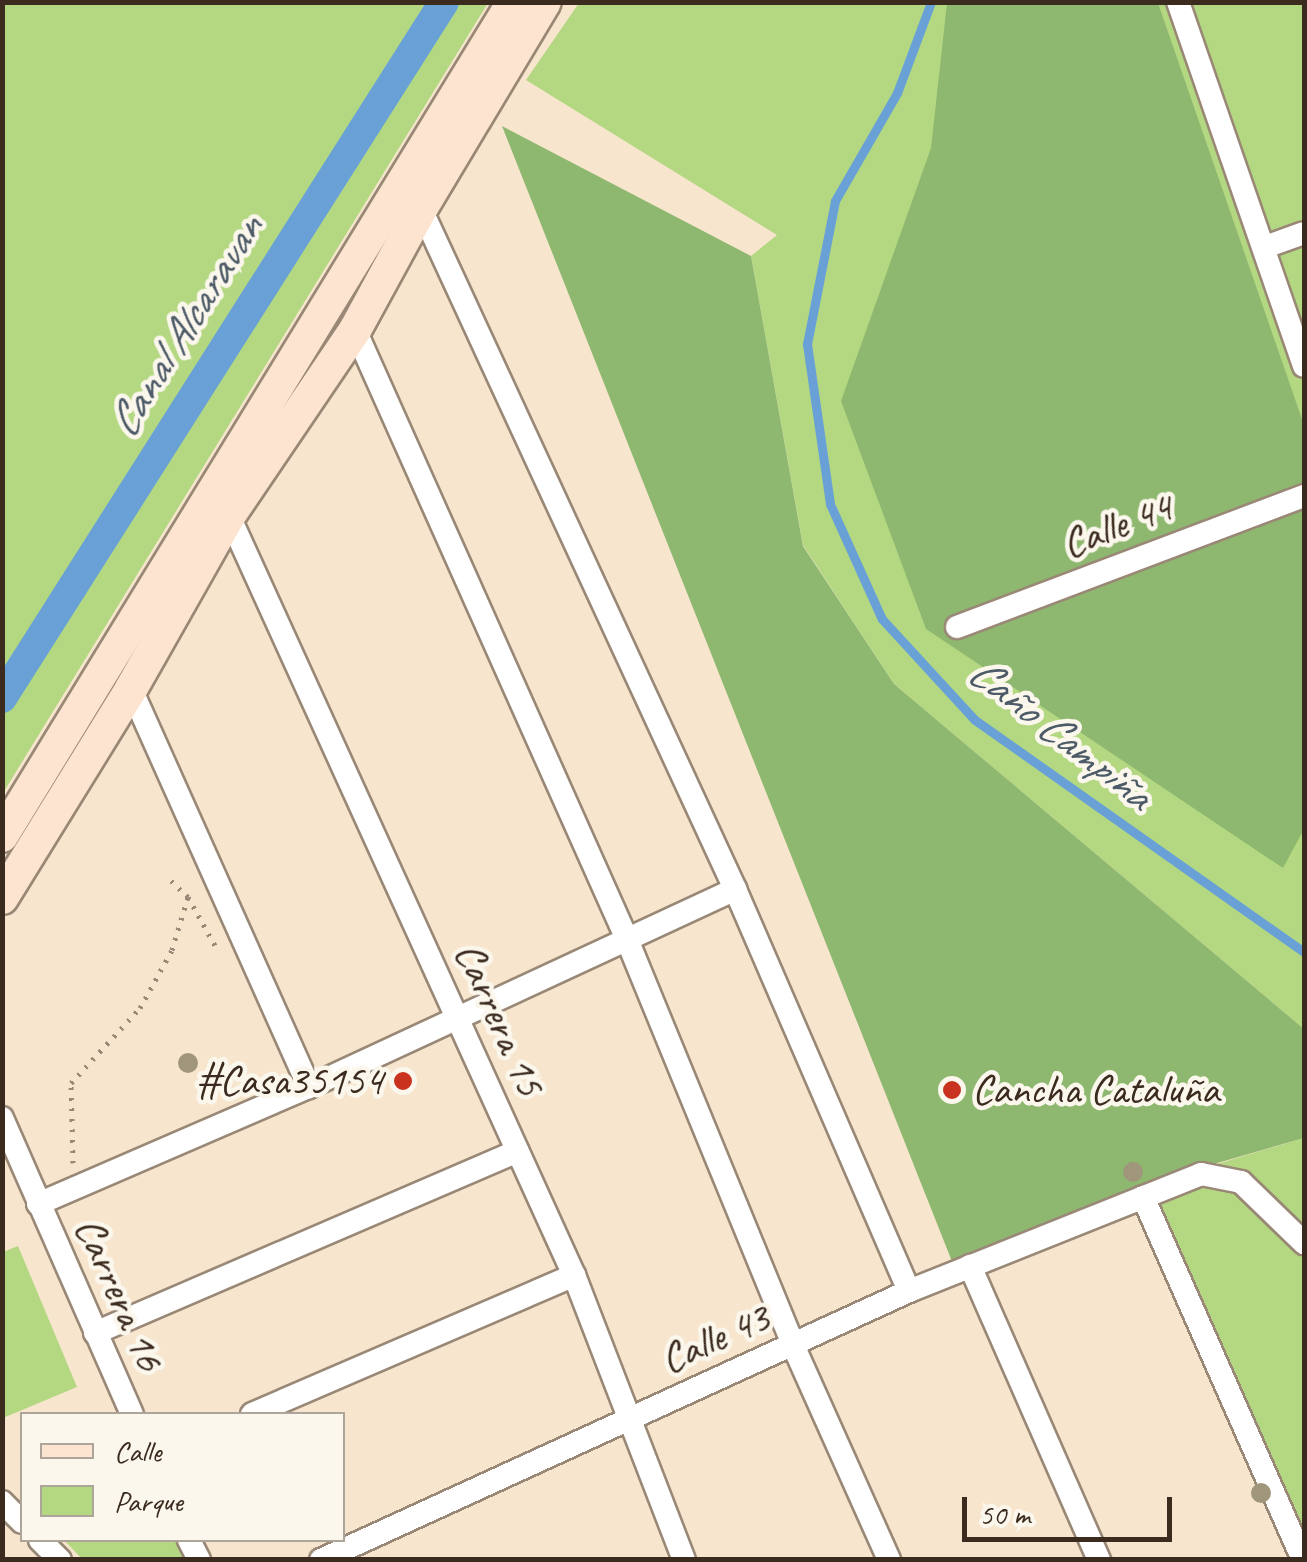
<!DOCTYPE html>
<html>
<head>
<meta charset="utf-8">
<style>
  body { margin:0 }
  #map { position:relative; width:1307px; height:1562px; overflow:hidden; background:#f7e5ce; font-family:Caveat,sans-serif }
  div>[style] { position:absolute }
  .green>* { inset:0; background:#b3d881 }
  .forest>* { inset:0; background:#8eb86f }
  .stream>* { height:9px; margin:-4.5px; padding:0 4.5px; transform-origin:4.5px; border-radius:4.5px; background:#69a1d7 }
  .canal>* { height:30px; margin:-15px; padding:0 15px; transform-origin:15px; border-radius:15px; background:#69a1d7 }
  .path>* { height:5px; margin-top:-2.5px; transform-origin:0; background:repeating-linear-gradient(90deg,#998876 0 2.5px,transparent 0 10.5px) }
  .roads { filter:drop-shadow(2px 0 #998876) drop-shadow(-2px 0 #998876) drop-shadow(0 2px #998876) drop-shadow(0 -2px #998876) }
  .minor>* { height:22px; margin:-11px; padding:0 11px; transform-origin:11px; border-radius:11px; background:#fff }
  .secondary>* { height:32px; margin:-16px; padding:0 16px; transform-origin:16px; border-radius:16px; background:#fde4d0 }
  .trees>* { width:20px; height:20px; margin:-10px; border-radius:50%; background:#a0967b }
  .dots>* { width:28px; height:28px; translate:-50% -50%; box-sizing:border-box; border:5px solid #fbf7ec; border-radius:50% }
  span { translate:-50% -50%; white-space:nowrap; text-align:center; line-height:1.15; -webkit-text-stroke:9px #fbf7ec; paint-order:stroke }
  .street-label { font-size:42px; color:#3b2a1e }
  .poi-label { font-size:42px; color:#3b2a1e }
  .right { translate:-100% -50%; text-align:right }
  .left { translate:0 -50%; text-align:left }
  .water-label { font-size:45px; color:#4d5a68; font-style:italic }
  .frame { position:absolute; inset:0; border:5px solid #3b2a1e; pointer-events:none }
  .legend { position:absolute; left:20px; top:1412px; width:325px; height:130px; box-sizing:border-box; background:#fbf7ec; border:2px solid #aea59a; margin:0; padding:12px 18px; list-style:none; font-size:30px; color:#3b2a1e }
  .legend li { display:flex; align-items:center; gap:20px; height:50px }
  .legend b { width:50px; border:2px solid #aea59a }
  .scale { position:absolute; left:962px; top:1497px; width:210px; height:45px; box-sizing:border-box; border:5px solid #3b2a1e; border-top:0; padding-left:12px; font-size:30px; line-height:35px; white-space:nowrap; color:#3b2a1e; -webkit-text-stroke:8px #fbf7ec; paint-order:stroke }
</style>
</head>
<body>
<div id="map">
  <div class="green">
    <i style="clip-path:polygon(2px 3px,488px 3px,3px 793px,2px 793px)"></i>
    <i style="clip-path:polygon(579px 3px,1304px 3px,1304px 1029px,894px 684px,803px 545px,751px 256px,777px 235px,526px 80px)"></i>
    <i style="clip-path:polygon(1304px 1138px,1304px 1549px,1144px 1186px)"></i>
    <i style="clip-path:polygon(18px 1246px,77px 1387px,3px 1418px,3px 1252px)"></i>
    <i style="clip-path:polygon(64px 1540px,184px 1540px,194px 1559px,82px 1559px)"></i>
  </div>
  <div class="forest">
    <i style="clip-path:polygon(947px 3px,1158px 3px,1304px 425px,1304px 829px,1283px 868px,926px 629px,841px 401px,931px 148px)"></i>
    <i style="clip-path:polygon(502px 126px,751px 256px,803px 546px,894px 684px,1304px 1029px,1304px 1138px,1169px 1177px,953px 1264px)"></i>
  </div>
  <div class="stream">
    <i style="left:931px;top:2px;width:97px;rotate:110.5deg"></i>
    <i style="left:897px;top:93px;width:125px;rotate:119.9deg"></i>
    <i style="left:835px;top:201px;width:146px;rotate:101.1deg"></i>
    <i style="left:807px;top:344px;width:162px;rotate:81.8deg"></i>
    <i style="left:830px;top:504px;width:126px;rotate:65.7deg"></i>
    <i style="left:882px;top:619px;width:137px;rotate:47.4deg"></i>
    <i style="left:975px;top:720px;width:403px;rotate:35.2deg"></i>
  </div>
  <div class="canal">
    <i style="left:2px;top:698px;width:824px;rotate:-57.58deg"></i>
  </div>
  <div class="path">
    <i style="left:188px;top:897px;width:57px;rotate:60.8deg"></i>
    <i style="left:73px;top:1163px;width:80px;rotate:-91.4deg"></i>
    <i style="left:71px;top:1083px;width:102px;rotate:-47.4deg"></i>
    <i style="left:140px;top:1008px;width:66px;rotate:-61.1deg"></i>
    <i style="left:172px;top:950px;width:55px;rotate:-73.2deg"></i>
    <i style="left:188px;top:897px;width:28px;rotate:-136deg"></i>
  </div>
  <div class="roads">
    <div class="minor">
      <i style="left:1178px;top:2px;width:385px;rotate:70.9deg"></i>
      <i style="left:421px;top:209px;width:749px;rotate:65.21deg"></i>
      <i style="left:735px;top:889px;width:438px;rotate:66.6deg"></i>
      <i style="left:1265px;top:247px;width:41px;rotate:-19.7deg"></i>
      <i style="left:355px;top:330px;width:665px;rotate:65.94deg"></i>
      <i style="left:626px;top:937px;width:441px;rotate:67.7deg"></i>
      <i style="left:793px;top:1345px;width:235px;rotate:65.9deg"></i>
      <i style="left:229px;top:516px;width:834px;rotate:65.56deg"></i>
      <i style="left:574px;top:1275px;width:305px;rotate:68.9deg"></i>
      <i style="left:957px;top:627px;width:371px;rotate:-20.7deg"></i>
      <i style="left:131px;top:689px;width:436px;rotate:65.9deg"></i>
      <i style="left:2px;top:1118px;width:323px;rotate:66.3deg"></i>
      <i style="left:1143px;top:1197px;width:397px;rotate:66.2deg"></i>
      <i style="left:38px;top:1204px;width:295px;rotate:-23.4deg"></i>
      <i style="left:309px;top:1087px;width:470px;rotate:-24.9deg"></i>
      <i style="left:970px;top:1266px;width:321px;rotate:66.3deg"></i>
      <i style="left:95px;top:1333px;width:460px;rotate:-23.3deg"></i>
      <i style="left:252px;top:1414px;width:351px;rotate:-23.3deg"></i>
      <i style="left:2px;top:1502px;width:28px;rotate:45deg"></i>
      <i style="left:40px;top:1540px;width:28px;rotate:45deg"></i>
      <i style="left:189px;top:1540px;width:22px;rotate:63deg"></i>
      <i style="left:321px;top:1560px;width:647px;rotate:-24.58deg"></i>
      <i style="left:909px;top:1291px;width:315px;rotate:-21.8deg"></i>
      <i style="left:1201px;top:1174px;width:41px;rotate:11.3deg"></i>
      <i style="left:1241px;top:1182px;width:88px;rotate:44.1deg"></i>
    </div>
    <div class="secondary">
      <i style="left:2px;top:836px;width:978px;rotate:-58.5deg"></i>
      <i style="left:2px;top:898px;width:246px;rotate:-58.3deg"></i>
      <i style="left:131px;top:689px;width:199px;rotate:-60.5deg"></i>
      <i style="left:229px;top:516px;width:225px;rotate:-55.9deg"></i>
      <i style="left:355px;top:330px;width:138px;rotate:-61.4deg"></i>
      <i style="left:421px;top:209px;width:241px;rotate:-59.1deg"></i>
    </div>
  </div>
  <div class="trees">
    <i style="left:188px;top:1063px"></i>
    <i style="left:1133px;top:1172px"></i>
    <i style="left:1261px;top:1493px"></i>
  </div>
  <div class="dots">
    <i style="left:403px;top:1081px;background:#c8321e"></i>
    <i style="left:952px;top:1090px;background:#c8321e"></i>
  </div>
  <div class="street-label">
    <span style="left:1117px;top:526px;rotate:-21deg">Calle 44</span>
    <span style="left:499px;top:1019px;rotate:66deg">Carrera 15</span>
    <span style="left:119px;top:1294px;rotate:66deg">Carrera 16</span>
    <span style="left:715px;top:1339px;rotate:-24deg">Calle 43</span>
  </div>
  <div class="poi-label">
    <span class="right" style="left:383px;top:1081px">#Casa35154</span>
    <span class="left" style="left:972px;top:1090px">Cancha Cataluña</span>
  </div>
  <div class="water-label">
    <span style="left:185px;top:326px;rotate:-58deg">Canal Alcaravan</span>
    <span style="left:1060px;top:733px;rotate:38deg">Caño Campiña</span>
  </div>
  <div class="frame"></div>
  <ul class="legend">
  <li><b style="height:12px;background:#fde4d0"></b>Calle</li>
  <li><b style="height:28px;background:#b3d881"></b>Parque</li>
  </ul>
  <div class="scale">50 m</div>
</div>
</body>
</html>
